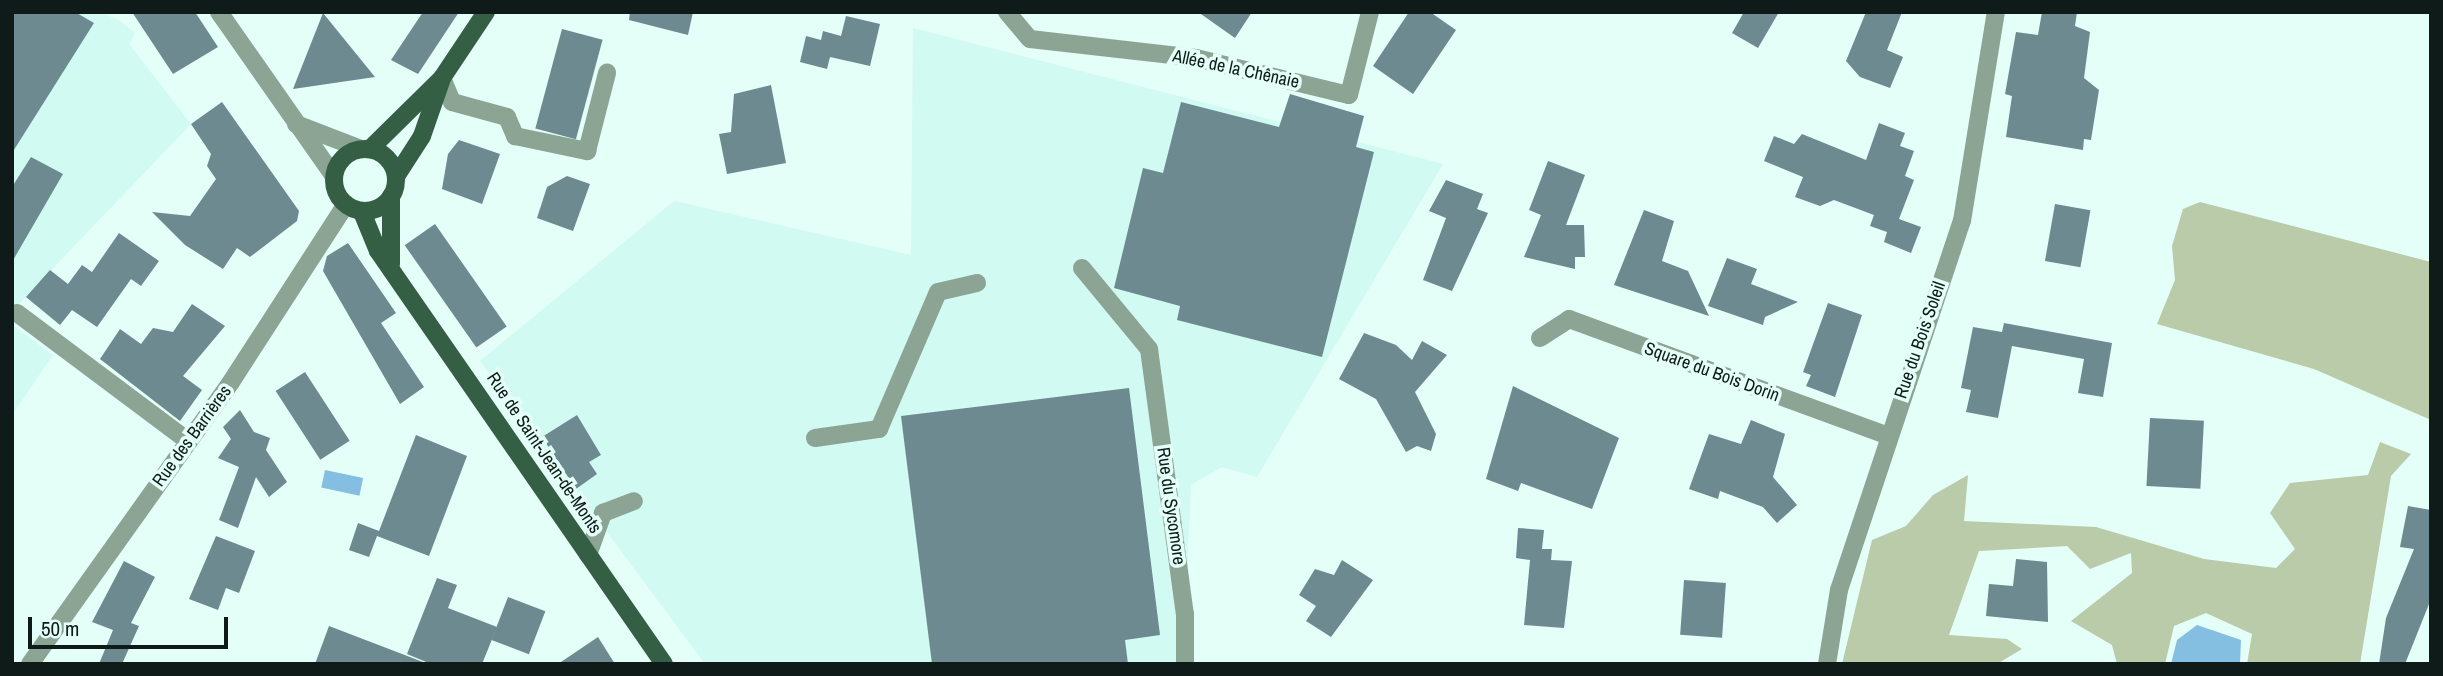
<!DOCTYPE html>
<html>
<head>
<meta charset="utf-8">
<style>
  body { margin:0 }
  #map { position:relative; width:2443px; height:676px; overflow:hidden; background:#e4fef8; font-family:"Archivo Narrow",sans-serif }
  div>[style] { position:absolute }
  .built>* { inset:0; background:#d0faf2 }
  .green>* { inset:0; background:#bacba9 }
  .water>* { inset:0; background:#84bee1; transform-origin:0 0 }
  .building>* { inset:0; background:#6c8a8f; transform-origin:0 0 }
  .minor>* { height:18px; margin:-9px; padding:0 9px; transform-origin:9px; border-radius:9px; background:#8ca494 }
  .major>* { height:18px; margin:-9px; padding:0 9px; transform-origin:9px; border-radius:9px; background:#345f44 }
  .major>.ring { margin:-9px; padding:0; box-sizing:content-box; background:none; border:18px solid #345f44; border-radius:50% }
  span { translate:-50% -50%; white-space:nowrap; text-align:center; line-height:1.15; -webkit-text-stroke:7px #e4fef8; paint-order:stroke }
  .street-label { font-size:18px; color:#0f1b18 }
  .frame { position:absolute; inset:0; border:14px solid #0f1b18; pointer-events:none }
  .scale { position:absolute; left:28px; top:617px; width:200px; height:32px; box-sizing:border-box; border:4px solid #0f1b18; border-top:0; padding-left:9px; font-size:21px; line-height:24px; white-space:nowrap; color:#0f1b18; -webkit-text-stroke:5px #e4fef8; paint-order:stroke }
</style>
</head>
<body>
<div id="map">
  <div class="built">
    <i style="clip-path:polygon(12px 12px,101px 12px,120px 21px,135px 33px,129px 44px,191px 124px,12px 311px)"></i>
    <i style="clip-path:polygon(913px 28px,1443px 164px,1257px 477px,1222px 467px,1191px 485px,1183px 664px,705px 664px,480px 361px,674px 201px,911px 255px)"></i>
    <i style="clip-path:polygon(12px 325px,53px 355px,12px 415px)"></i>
  </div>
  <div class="green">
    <i style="clip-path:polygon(2200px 202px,2431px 262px,2431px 420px,2314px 369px,2157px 324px,2175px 280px,2172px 246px,2183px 209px)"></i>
    <i style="clip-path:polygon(2380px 442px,2411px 454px,2391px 476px,2360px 664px,2247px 664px,2252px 634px,2206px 613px,2174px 626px,2165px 664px,2117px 664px,2112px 645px,2071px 621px,2132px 573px,2131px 553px,2090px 569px,2067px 546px,1979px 551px,1949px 635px,2007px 639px,2022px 649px,1997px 664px,1842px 664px,1872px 540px,1906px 526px,1933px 495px,1968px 475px,1964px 521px,2096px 527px,2204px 559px,2276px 568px,2295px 549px,2270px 513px,2290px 483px,2368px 475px)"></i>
  </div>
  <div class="water">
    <i style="left:325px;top:470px;width:39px;height:18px;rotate:12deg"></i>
    <i style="clip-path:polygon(2197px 625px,2241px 640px,2240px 664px,2171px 664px,2177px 640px)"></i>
  </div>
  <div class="building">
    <i style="clip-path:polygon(12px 12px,75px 12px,94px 23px,12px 153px)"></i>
    <i style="clip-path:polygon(132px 12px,195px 12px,218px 47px,173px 74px)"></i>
    <i style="clip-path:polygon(423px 12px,459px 12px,418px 74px,391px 60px)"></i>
    <i style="clip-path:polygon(630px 12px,693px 12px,688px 35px,629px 20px)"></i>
    <i style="clip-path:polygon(1198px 12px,1252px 12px,1235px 38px)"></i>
    <i style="clip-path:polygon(1409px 12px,1430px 12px,1456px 30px,1413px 94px,1373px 66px)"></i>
    <i style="clip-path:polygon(1744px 12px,1779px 12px,1758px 48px,1732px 33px)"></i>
    <i style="clip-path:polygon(1866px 12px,1902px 12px,1887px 50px,1903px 57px,1890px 88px,1860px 77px,1846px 61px)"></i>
    <i style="clip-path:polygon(2042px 12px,2077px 12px,2075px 26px,2090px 32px,2084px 78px,2099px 90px,2091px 140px,2084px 139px,2083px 150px,2006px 137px,2012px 96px,2005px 94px,2016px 32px,2038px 35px)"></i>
    <i style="clip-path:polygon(323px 13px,375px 77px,293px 89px)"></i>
    <i style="clip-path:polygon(846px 16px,880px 24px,870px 66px,830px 57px,827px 69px,800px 62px,806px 36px,821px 40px,823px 31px,841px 36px)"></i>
    <i style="left:562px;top:29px;width:42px;height:103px;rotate:15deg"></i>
    <i style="clip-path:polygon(771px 85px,786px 163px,727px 174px,719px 134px,731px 132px,734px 94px)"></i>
    <i style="clip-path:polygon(1290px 94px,1364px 116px,1356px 147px,1374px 152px,1322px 357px,1177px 320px,1180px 306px,1114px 288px,1143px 168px,1163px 173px,1181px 102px,1279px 127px)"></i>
    <i style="clip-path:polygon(222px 102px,299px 211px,297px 221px,250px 257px,237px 248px,223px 269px,185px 245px,152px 212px,190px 216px,216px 179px,207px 166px,211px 154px,191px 124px)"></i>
    <i style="clip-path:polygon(1879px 123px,1905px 133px,1900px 146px,1914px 151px,1905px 176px,1914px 180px,1899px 219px,1921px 227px,1911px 253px,1884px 242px,1887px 232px,1870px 226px,1874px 215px,1834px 200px,1820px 206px,1795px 197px,1803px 177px,1764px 161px,1774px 136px,1794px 144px,1802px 134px,1866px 160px)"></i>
    <i style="clip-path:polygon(459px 140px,500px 154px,482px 204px,442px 189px,448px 154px)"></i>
    <i style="clip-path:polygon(31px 157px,63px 174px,12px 262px,12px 187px)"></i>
    <i style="clip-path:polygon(1548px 161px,1585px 175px,1566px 225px,1584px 225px,1585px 257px,1575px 257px,1575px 269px,1524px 257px,1541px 215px,1529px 210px)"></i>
    <i style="clip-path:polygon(567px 176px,590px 184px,573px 231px,537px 218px,547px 187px)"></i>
    <i style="clip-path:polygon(1446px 180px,1483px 194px,1477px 209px,1488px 213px,1452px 291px,1423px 280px,1446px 218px,1429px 211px)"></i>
    <i style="left:2055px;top:204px;width:36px;height:58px;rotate:10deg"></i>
    <i style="clip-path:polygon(1644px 210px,1674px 221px,1662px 261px,1688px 271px,1709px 316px,1614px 285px)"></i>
    <i style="left:435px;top:224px;width:125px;height:37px;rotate:55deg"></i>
    <i style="clip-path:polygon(119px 233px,159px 261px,141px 286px,131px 279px,97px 327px,72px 310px,60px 325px,26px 297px,50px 270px,68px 284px,82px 265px,92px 272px)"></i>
    <i style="clip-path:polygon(348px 243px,396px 313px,381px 323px,424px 387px,400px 404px,323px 271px,327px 256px)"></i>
    <i style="clip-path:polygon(1727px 258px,1757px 269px,1751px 284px,1798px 302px,1765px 317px,1763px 325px,1708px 306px)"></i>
    <i style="clip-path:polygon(1828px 303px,1862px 315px,1835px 397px,1806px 386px,1811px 375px,1803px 372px)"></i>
    <i style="clip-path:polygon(192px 304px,225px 326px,183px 376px,202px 390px,180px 421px,100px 359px,120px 329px,141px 344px,153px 328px,173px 332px)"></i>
    <i style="clip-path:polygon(2004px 323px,2112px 343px,2103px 397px,2078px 393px,2084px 359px,2012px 346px,1998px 418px,1966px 412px,1971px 390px,1961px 388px,1973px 327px,2002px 332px)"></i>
    <i style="clip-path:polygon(1364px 333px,1396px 345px,1412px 360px,1422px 341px,1447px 355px,1415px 392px,1436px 434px,1431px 451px,1417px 446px,1406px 452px,1376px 399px,1339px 379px)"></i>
    <i style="left:305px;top:372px;width:82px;height:35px;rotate:57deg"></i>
    <i style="clip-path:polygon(1513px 386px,1619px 438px,1592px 509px,1521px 483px,1518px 491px,1486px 479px)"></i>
    <i style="clip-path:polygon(1129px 388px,1160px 635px,1125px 640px,1128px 664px,932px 664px,901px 416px)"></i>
    <i style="clip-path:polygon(240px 410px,254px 432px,270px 438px,266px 450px,287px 482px,269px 497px,256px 477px,238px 528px,219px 520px,239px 467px,218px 458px,231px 439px,223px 427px)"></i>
    <i style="clip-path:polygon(577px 415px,601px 455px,589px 462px,597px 474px,576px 489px,542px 437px)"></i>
    <i style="left:2150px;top:418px;width:54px;height:68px;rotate:3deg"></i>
    <i style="clip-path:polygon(1751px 420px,1785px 434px,1773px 477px,1797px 505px,1777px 523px,1763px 507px,1720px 491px,1718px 499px,1689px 489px,1709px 434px,1741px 444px)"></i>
    <i style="clip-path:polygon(416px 435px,467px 456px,429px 556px,377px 536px,369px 557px,349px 550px,358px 523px,379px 531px)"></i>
    <i style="clip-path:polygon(2408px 506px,2431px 510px,2431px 599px,2405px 664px,2379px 664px,2386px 618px,2414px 549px,2400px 547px)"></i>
    <i style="clip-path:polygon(1518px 528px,1544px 530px,1542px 549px,1552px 549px,1551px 560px,1572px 561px,1564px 628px,1524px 625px,1530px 560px,1516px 558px)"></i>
    <i style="clip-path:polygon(216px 536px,255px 551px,239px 593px,226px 588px,218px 610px,189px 599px)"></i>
    <i style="clip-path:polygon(2016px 559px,2047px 562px,2048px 622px,1986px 616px,1989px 584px,2013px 586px)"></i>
    <i style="clip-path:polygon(1342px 560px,1373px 580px,1331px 637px,1306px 621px,1316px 606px,1299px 595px,1315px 569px,1334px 575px)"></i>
    <i style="clip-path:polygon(124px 561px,155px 577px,131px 623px,139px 626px,122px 664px,99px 664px,113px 630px,92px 622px)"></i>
    <i style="clip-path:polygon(437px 578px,457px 585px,448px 608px,497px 627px,482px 664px,431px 664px,407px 654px)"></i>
    <i style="left:1684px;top:580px;width:42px;height:55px;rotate:4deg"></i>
    <i style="left:508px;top:597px;width:40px;height:46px;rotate:21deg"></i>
    <i style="clip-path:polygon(329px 626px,423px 662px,422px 664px,315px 664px)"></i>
    <i style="clip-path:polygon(598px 637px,615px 664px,558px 664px)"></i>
  </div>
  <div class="minor">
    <i style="left:219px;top:12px;width:200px;rotate:55deg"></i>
    <i style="left:1007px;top:12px;width:35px;rotate:50deg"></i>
    <i style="left:1030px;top:39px;width:167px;rotate:6.5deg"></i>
    <i style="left:1196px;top:58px;width:157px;rotate:13.6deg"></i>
    <i style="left:1349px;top:95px;width:86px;rotate:-75.8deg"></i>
    <i style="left:442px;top:78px;width:26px;rotate:67deg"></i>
    <i style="left:452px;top:102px;width:57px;rotate:15.3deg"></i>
    <i style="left:507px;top:117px;width:21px;rotate:67deg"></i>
    <i style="left:515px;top:136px;width:74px;rotate:11.8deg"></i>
    <i style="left:587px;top:151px;width:81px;rotate:-75.6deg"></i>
    <i style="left:296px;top:124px;width:70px;rotate:21deg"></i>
    <i style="left:1082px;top:268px;width:105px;rotate:50.4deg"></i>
    <i style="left:1149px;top:349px;width:267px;rotate:82.3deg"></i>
    <i style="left:1185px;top:614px;width:50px;rotate:90deg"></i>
    <i style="left:17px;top:313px;width:214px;rotate:36.8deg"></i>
    <i style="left:1540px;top:338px;width:35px;rotate:-33deg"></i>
    <i style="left:1569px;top:319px;width:338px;rotate:20.1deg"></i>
    <i style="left:815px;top:438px;width:65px;rotate:-8deg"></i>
    <i style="left:879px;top:429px;width:149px;rotate:-66.7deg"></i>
    <i style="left:938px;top:292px;width:40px;rotate:-13deg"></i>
    <i style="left:588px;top:555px;width:45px;rotate:-70.3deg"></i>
    <i style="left:603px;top:513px;width:33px;rotate:-21deg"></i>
    <i style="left:30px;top:664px;width:346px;rotate:-54.5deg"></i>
    <i style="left:231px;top:382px;width:212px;rotate:-57.1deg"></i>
    <i style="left:1827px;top:664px;width:75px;rotate:-80.8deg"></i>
    <i style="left:1839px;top:590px;width:389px;rotate:-71.6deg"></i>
    <i style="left:1962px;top:221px;width:212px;rotate:-80.8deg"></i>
  </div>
  <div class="major">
    <i style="left:370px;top:149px;width:101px;rotate:-44.6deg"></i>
    <i style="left:442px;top:78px;width:79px;rotate:-56.3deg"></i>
    <i class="ring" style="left:334px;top:149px;width:44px;height:44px"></i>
    <i style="left:397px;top:175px;width:46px;rotate:-57.3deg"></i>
    <i style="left:422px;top:136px;width:58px;rotate:-70.9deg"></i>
    <i style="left:391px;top:196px;width:68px;rotate:90deg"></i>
    <i style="left:362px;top:212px;width:42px;rotate:67.7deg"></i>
    <i style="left:378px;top:251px;width:502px;rotate:55.3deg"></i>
  </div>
  <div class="street-label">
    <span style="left:1236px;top:69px;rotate:12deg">Allée de la Chênaie</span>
    <span style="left:1920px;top:340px;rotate:-71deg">Rue du Bois Soleil</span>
    <span style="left:1712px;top:372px;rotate:20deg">Square du Bois Dorin</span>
    <span style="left:192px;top:436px;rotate:-54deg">Rue des Barrières</span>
    <span style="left:544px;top:453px;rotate:56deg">Rue de Saint-Jean-de-Monts</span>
    <span style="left:1171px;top:506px;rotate:82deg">Rue du Sycomore</span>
  </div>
  <div class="frame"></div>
  <div class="scale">50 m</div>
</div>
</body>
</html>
